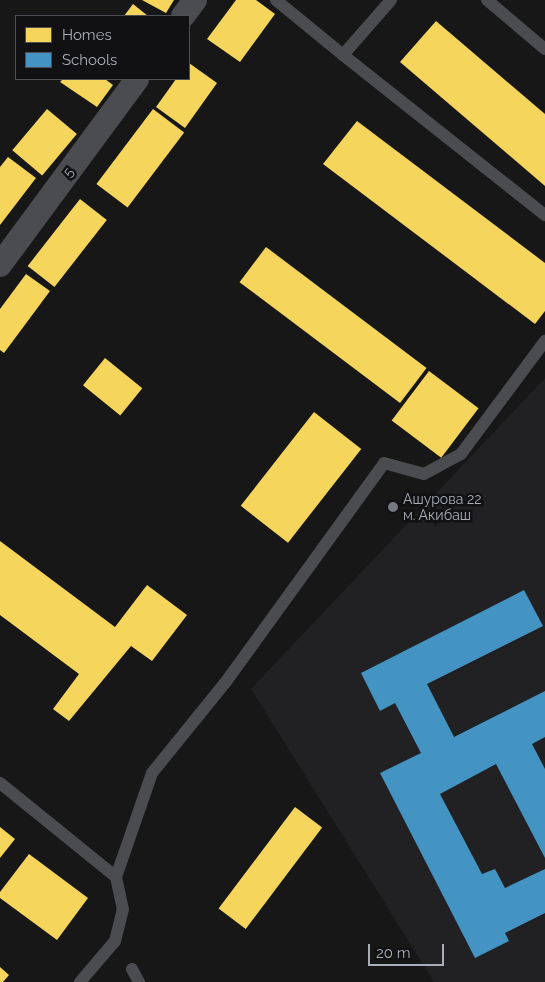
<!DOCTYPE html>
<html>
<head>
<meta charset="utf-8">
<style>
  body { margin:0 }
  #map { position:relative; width:545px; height:982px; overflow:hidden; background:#171717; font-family:Raleway,sans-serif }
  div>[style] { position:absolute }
  .built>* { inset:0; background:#212123 }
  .homes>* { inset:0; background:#f6d55c; transform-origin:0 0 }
  .schools>* { inset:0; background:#4393c3 }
  .lane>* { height:12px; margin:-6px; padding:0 6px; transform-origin:6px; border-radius:6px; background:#4b4c50 }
  .street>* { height:24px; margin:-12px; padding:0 12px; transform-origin:12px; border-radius:12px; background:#4b4c50 }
  .dots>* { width:14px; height:14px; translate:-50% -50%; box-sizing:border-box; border:2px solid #111113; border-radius:50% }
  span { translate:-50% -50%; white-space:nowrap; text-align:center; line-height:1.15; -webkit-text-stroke:5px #111113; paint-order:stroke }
  .street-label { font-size:14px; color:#a8adb8 }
  .poi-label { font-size:14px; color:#a8adb8 }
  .left { translate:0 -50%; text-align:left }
  .legend { position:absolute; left:15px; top:15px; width:175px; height:65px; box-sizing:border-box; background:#111113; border:1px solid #4d4f55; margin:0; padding:6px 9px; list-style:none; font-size:15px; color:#a8adb8 }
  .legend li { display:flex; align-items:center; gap:10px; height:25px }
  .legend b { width:25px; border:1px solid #4d4f55 }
  .scale { position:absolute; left:368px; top:944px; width:76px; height:22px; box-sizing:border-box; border:2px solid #a8adb8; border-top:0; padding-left:6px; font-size:15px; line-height:18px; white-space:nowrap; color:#a8adb8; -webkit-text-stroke:4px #111113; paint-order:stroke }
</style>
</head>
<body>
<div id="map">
  <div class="built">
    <i style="clip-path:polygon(545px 378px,545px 982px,434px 982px,251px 689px)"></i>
  </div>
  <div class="homes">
    <i style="clip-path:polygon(142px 0,174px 0,166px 13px)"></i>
    <i style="clip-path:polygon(236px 0,256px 0,275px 14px,240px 62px,207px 39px)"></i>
    <i style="clip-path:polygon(133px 4px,148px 16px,124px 16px)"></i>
    <i style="clip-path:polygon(436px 21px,545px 114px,545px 186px,400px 62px)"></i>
    <i style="clip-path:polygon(189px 63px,217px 83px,185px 128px,156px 107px,176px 79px,189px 79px)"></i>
    <i style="clip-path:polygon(63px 79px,105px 79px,113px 85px,97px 107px,60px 82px)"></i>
    <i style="left:47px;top:109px;width:39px;height:54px;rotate:40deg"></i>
    <i style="left:153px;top:109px;width:39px;height:94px;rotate:37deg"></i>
    <i style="clip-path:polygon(357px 121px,545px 263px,545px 311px,535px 324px,323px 164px)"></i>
    <i style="clip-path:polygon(8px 157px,36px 178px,0 225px,0 167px)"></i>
    <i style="left:80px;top:199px;width:34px;height:85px;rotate:38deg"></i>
    <i style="left:266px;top:247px;width:201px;height:44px;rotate:37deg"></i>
    <i style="clip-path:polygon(26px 274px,50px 291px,4px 353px,0 350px,0 309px)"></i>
    <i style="left:105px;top:358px;width:48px;height:35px;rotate:39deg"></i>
    <i style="left:429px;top:371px;width:62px;height:62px;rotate:37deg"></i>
    <i style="left:314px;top:412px;width:60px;height:119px;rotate:38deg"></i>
    <i style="clip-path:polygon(0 541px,115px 627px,147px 585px,187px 615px,152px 661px,131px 646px,69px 721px,53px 709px,79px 674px,0 615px)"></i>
    <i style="left:295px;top:807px;width:34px;height:127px;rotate:37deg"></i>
    <i style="clip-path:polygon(0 827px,15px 839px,0 858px)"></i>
    <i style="clip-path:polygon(29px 854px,88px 898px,57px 940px,0 898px,0 892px)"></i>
    <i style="clip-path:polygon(0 967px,9px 975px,3px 982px,0 982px)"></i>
  </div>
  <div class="schools">
    <i style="clip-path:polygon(524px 590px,543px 626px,427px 684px,454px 737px,545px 691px,545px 737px,532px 744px,545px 769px,545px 858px,496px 764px,440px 794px,482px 874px,495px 869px,505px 888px,545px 869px,545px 913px,505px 933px,509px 941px,475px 958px,380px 773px,421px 753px,395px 703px,380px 711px,361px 673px)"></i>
  </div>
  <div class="lane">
    <i style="left:276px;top:0;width:87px;rotate:39.4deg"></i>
    <i style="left:391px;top:0;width:73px;rotate:131.1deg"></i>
    <i style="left:343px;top:55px;width:258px;rotate:38.4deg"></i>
    <i style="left:487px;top:0;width:76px;rotate:40.2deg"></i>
    <i style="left:0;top:783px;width:149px;rotate:39deg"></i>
    <i style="left:116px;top:877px;width:33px;rotate:78deg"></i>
    <i style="left:123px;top:909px;width:33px;rotate:104deg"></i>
    <i style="left:115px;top:941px;width:54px;rotate:130.5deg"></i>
    <i style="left:116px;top:877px;width:110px;rotate:-70.9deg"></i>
    <i style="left:152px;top:773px;width:116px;rotate:-51deg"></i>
    <i style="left:225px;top:683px;width:271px;rotate:-54.1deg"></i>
    <i style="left:384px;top:463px;width:41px;rotate:15.4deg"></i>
    <i style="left:424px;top:474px;width:42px;rotate:-28.4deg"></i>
    <i style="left:461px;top:454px;width:141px;rotate:-53.4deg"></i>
    <i style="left:132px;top:969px;width:15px;rotate:62deg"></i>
  </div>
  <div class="street">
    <i style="left:183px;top:16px;width:20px;rotate:-53deg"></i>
    <i style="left:0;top:265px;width:231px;rotate:-53.6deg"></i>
  </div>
  <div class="dots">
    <i style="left:393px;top:507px;background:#757880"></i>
  </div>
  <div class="street-label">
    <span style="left:68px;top:172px;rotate:-54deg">5</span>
  </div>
  <div class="poi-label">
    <span class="left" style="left:403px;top:507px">Ашурова 22<br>м. Акибаш</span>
  </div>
  <ul class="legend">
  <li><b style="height:14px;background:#f6d55c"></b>Homes</li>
  <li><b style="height:14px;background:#4393c3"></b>Schools</li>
  </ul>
  <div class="scale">20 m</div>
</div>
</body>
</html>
